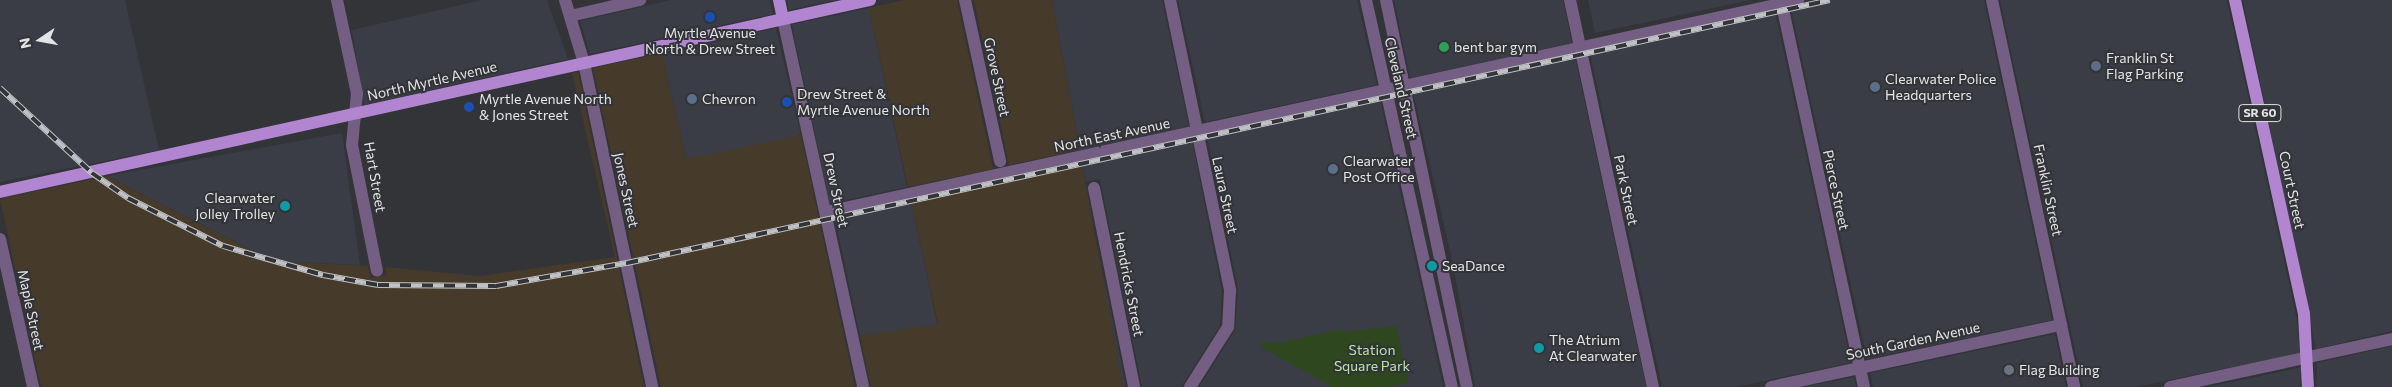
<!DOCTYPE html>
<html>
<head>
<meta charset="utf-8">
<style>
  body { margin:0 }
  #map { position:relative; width:2392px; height:387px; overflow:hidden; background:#333438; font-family:Commissioner,sans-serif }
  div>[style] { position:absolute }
  .built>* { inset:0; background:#3a3d46; transform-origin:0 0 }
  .industrial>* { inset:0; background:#463a2b }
  .green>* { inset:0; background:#2e471e }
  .minor>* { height:12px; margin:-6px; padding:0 6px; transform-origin:6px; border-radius:6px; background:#745e83 }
  .major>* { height:12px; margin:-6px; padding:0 6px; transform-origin:6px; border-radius:6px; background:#b285d1 }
  .rail>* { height:5.5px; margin-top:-2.75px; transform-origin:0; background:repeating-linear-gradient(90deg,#333438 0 11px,#c0c1c4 0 22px); box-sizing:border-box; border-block:1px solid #c0c1c4 }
  .dots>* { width:14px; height:14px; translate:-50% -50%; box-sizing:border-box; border:2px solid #333438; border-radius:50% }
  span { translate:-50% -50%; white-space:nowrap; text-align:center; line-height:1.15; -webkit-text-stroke:4px #333438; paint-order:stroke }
  .shield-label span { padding:1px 4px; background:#333438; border:1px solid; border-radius:4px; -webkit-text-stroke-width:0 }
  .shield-label { font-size:12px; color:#e3e4e6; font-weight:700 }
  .poi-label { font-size:14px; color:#e3e4e6 }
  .left { translate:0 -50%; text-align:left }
  .right { translate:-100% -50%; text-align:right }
  .street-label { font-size:14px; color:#e3e4e6 }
  .park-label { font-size:14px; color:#b6e59b }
  .north { position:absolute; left:15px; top:15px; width:50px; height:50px; -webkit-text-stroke:4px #333438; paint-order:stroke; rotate:258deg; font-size:14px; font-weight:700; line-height:20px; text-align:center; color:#e3e4e6 }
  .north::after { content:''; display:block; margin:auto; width:18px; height:22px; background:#e3e4e6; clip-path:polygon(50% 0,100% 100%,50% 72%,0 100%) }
</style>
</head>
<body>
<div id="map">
  <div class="built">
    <i style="clip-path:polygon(0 0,125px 0,159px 150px,0 182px)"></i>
    <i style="clip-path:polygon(482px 0,547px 0,568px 59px,364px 105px,352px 30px)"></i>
    <i style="clip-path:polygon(671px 0,770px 0,773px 14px,590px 54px,580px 21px)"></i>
    <i style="clip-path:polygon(787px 0,837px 0,789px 10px)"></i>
    <i style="clip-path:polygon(1052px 0,1162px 0,1189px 126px,1080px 150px)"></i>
    <i style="clip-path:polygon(1178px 0,1357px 0,1377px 85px,1205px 122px)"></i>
    <i style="clip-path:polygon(1394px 0,1563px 0,1572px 43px,1410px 78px)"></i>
    <i style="clip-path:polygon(1588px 0,1751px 0,1595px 33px)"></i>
    <i style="clip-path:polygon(1831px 0,1984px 0,2052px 320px,1867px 359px,1791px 9px)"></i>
    <i style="clip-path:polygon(2000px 0,2227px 0,2296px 316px,2300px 353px,2135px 387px,2083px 387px)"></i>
    <i style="clip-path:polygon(2243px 0,2392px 0,2392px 331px,2316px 349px)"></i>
    <i style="left:869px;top:8px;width:183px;height:79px;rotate:78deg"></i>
    <i style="clip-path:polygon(1775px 12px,1851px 363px,1735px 387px,1662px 387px,1590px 53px)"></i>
    <i style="left:776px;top:28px;width:110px;height:117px;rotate:77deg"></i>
    <i style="clip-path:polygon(1575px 57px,1646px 387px,1475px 387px,1452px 259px,1413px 92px)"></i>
    <i style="clip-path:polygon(1380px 99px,1443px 387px,1199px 387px,1235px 330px,1238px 289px,1207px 136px)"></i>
    <i style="clip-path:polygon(342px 133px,360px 265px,273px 261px,107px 176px)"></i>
    <i style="clip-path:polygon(1192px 140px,1222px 292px,1220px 326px,1181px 387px,1142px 387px,1100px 179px,1086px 182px,1082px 164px)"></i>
    <i style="left:911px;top:201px;width:126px;height:78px;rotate:78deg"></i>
    <i style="clip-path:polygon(1096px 241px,1107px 292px,1126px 387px,1123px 387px)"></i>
    <i style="clip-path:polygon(2055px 334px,2066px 387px,1873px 387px,1870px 373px)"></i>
    <i style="clip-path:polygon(2392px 346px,2392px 387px,2316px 387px,2317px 363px)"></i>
    <i style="clip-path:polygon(2301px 367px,2300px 387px,2207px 387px,2285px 371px)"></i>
    <i style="clip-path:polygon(1854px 377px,1856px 387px,1804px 387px)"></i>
  </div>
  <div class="industrial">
    <i style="clip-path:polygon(904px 0,957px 0,993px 169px,908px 187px,869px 8px)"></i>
    <i style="clip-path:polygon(974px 0,1052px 0,1080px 150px,1009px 165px)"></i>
    <i style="clip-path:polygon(662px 53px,686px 159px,801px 135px,855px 387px,661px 387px,593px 68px)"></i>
    <i style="clip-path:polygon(578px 72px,644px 387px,41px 387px,0 199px,107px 176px,273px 261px,368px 266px,371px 278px,386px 275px,385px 267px,480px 276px,615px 257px,572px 73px)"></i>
    <i style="clip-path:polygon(1082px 164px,1123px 387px,871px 387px,860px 336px,938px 324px,911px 201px)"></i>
  </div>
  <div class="green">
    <i style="clip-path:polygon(1396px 326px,1408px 383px,1389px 387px,1332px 387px,1263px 348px,1262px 341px,1278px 343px,1342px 329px,1343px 332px)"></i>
  </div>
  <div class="minor">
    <i style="left:337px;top:0;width:95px;rotate:77.9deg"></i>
    <i style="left:357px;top:93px;width:52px;rotate:95.5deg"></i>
    <i style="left:352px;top:145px;width:128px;rotate:78.8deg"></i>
    <i style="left:565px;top:0;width:66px;rotate:73.2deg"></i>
    <i style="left:584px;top:63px;width:331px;rotate:78.1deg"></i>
    <i style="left:965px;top:0;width:165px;rotate:77.7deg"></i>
    <i style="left:1170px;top:0;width:297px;rotate:78.3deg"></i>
    <i style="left:1230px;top:291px;width:36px;rotate:93deg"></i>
    <i style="left:1228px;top:327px;width:71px;rotate:122.3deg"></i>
    <i style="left:1366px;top:0;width:396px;rotate:77.5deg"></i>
    <i style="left:1386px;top:0;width:395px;rotate:78.2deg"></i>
    <i style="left:1570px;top:0;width:396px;rotate:77.9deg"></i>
    <i style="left:1781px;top:0;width:396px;rotate:77.9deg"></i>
    <i style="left:1992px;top:0;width:396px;rotate:78deg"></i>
    <i style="left:570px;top:16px;width:72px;rotate:-12.9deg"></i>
    <i style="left:783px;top:19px;width:377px;rotate:77.7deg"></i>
    <i style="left:1094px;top:188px;width:203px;rotate:78.6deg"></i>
    <i style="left:826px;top:212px;width:995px;rotate:-12.3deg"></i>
    <i style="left:0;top:239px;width:152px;rotate:77.4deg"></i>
    <i style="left:1771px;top:387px;width:297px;rotate:-12.1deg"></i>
    <i style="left:2170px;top:387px;width:227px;rotate:-12.2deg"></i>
  </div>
  <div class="major">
    <i style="left:779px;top:0;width:19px;rotate:78deg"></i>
    <i style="left:2235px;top:0;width:321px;rotate:77.6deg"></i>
    <i style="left:2304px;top:314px;width:73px;rotate:86.9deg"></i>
    <i style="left:0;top:192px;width:891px;rotate:-12.45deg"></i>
  </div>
  <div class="rail">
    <i style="left:0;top:88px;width:125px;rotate:42.7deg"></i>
    <i style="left:92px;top:173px;width:44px;rotate:34.8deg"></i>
    <i style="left:128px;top:198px;width:106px;rotate:26.8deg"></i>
    <i style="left:223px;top:246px;width:104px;rotate:16.2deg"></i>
    <i style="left:323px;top:275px;width:56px;rotate:10.3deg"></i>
    <i style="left:378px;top:285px;width:118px;rotate:0.5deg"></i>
    <i style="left:496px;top:286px;width:133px;rotate:-10deg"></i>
    <i style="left:627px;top:263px;width:1231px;rotate:-12.33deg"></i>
  </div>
  <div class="dots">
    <i style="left:710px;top:17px;background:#1a4fb4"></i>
    <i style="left:1444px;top:47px;background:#2e9e5b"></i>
    <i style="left:2096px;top:66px;background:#5c6f8a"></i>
    <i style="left:1875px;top:87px;background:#5c6f8a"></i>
    <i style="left:692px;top:99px;background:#5c6f8a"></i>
    <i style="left:787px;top:102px;background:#1a4fb4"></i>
    <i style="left:469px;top:107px;background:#1a4fb4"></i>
    <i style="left:1333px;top:169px;background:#5c6f8a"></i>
    <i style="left:285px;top:206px;background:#0f9aa8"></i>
    <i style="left:1432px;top:266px;background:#0f9aa8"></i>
    <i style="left:1539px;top:348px;background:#0f9aa8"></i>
    <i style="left:2009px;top:370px;background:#6b7280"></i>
  </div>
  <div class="shield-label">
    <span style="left:2260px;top:113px">SR 60</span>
  </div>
  <div class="poi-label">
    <span style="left:710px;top:41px">Myrtle Avenue<br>North &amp; Drew Street</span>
    <span class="left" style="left:1454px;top:47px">bent bar gym</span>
    <span class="left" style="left:2106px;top:66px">Franklin St<br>Flag Parking</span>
    <span class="left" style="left:1885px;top:87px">Clearwater Police<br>Headquarters</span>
    <span class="left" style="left:797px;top:102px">Drew Street &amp;<br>Myrtle Avenue North</span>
    <span class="left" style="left:479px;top:107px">Myrtle Avenue North<br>&amp; Jones Street</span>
    <span class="left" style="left:702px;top:99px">Chevron</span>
    <span class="left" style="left:1343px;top:169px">Clearwater<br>Post Office</span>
    <span class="right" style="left:275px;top:206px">Clearwater<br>Jolley Trolley</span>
    <span class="left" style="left:1442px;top:266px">SeaDance</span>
    <span class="left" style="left:1549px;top:348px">The Atrium<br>At Clearwater</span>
    <span class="left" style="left:2019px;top:370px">Flag Building</span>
  </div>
  <div class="street-label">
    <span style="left:997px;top:77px;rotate:78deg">Grove Street</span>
    <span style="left:432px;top:81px;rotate:-13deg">North Myrtle Avenue</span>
    <span style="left:1401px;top:88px;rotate:77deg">Cleveland Street</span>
    <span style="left:1112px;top:135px;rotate:-12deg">North East Avenue</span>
    <span style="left:375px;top:177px;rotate:80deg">Hart Street</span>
    <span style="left:626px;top:190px;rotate:78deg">Jones Street</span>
    <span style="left:836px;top:190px;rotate:78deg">Drew Street</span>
    <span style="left:1626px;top:190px;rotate:78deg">Park Street</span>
    <span style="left:1836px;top:190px;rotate:78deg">Pierce Street</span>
    <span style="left:2048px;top:190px;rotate:78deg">Franklin Street</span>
    <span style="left:2292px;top:190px;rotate:78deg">Court Street</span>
    <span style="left:1225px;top:195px;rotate:78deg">Laura Street</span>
    <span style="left:1129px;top:284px;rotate:79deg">Hendricks Street</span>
    <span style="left:31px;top:310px;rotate:78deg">Maple Street</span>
    <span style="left:1913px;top:341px;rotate:-12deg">South Garden Avenue</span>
  </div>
  <div class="park-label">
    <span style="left:1372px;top:358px">Station<br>Square Park</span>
  </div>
  <div class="north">N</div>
</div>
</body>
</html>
